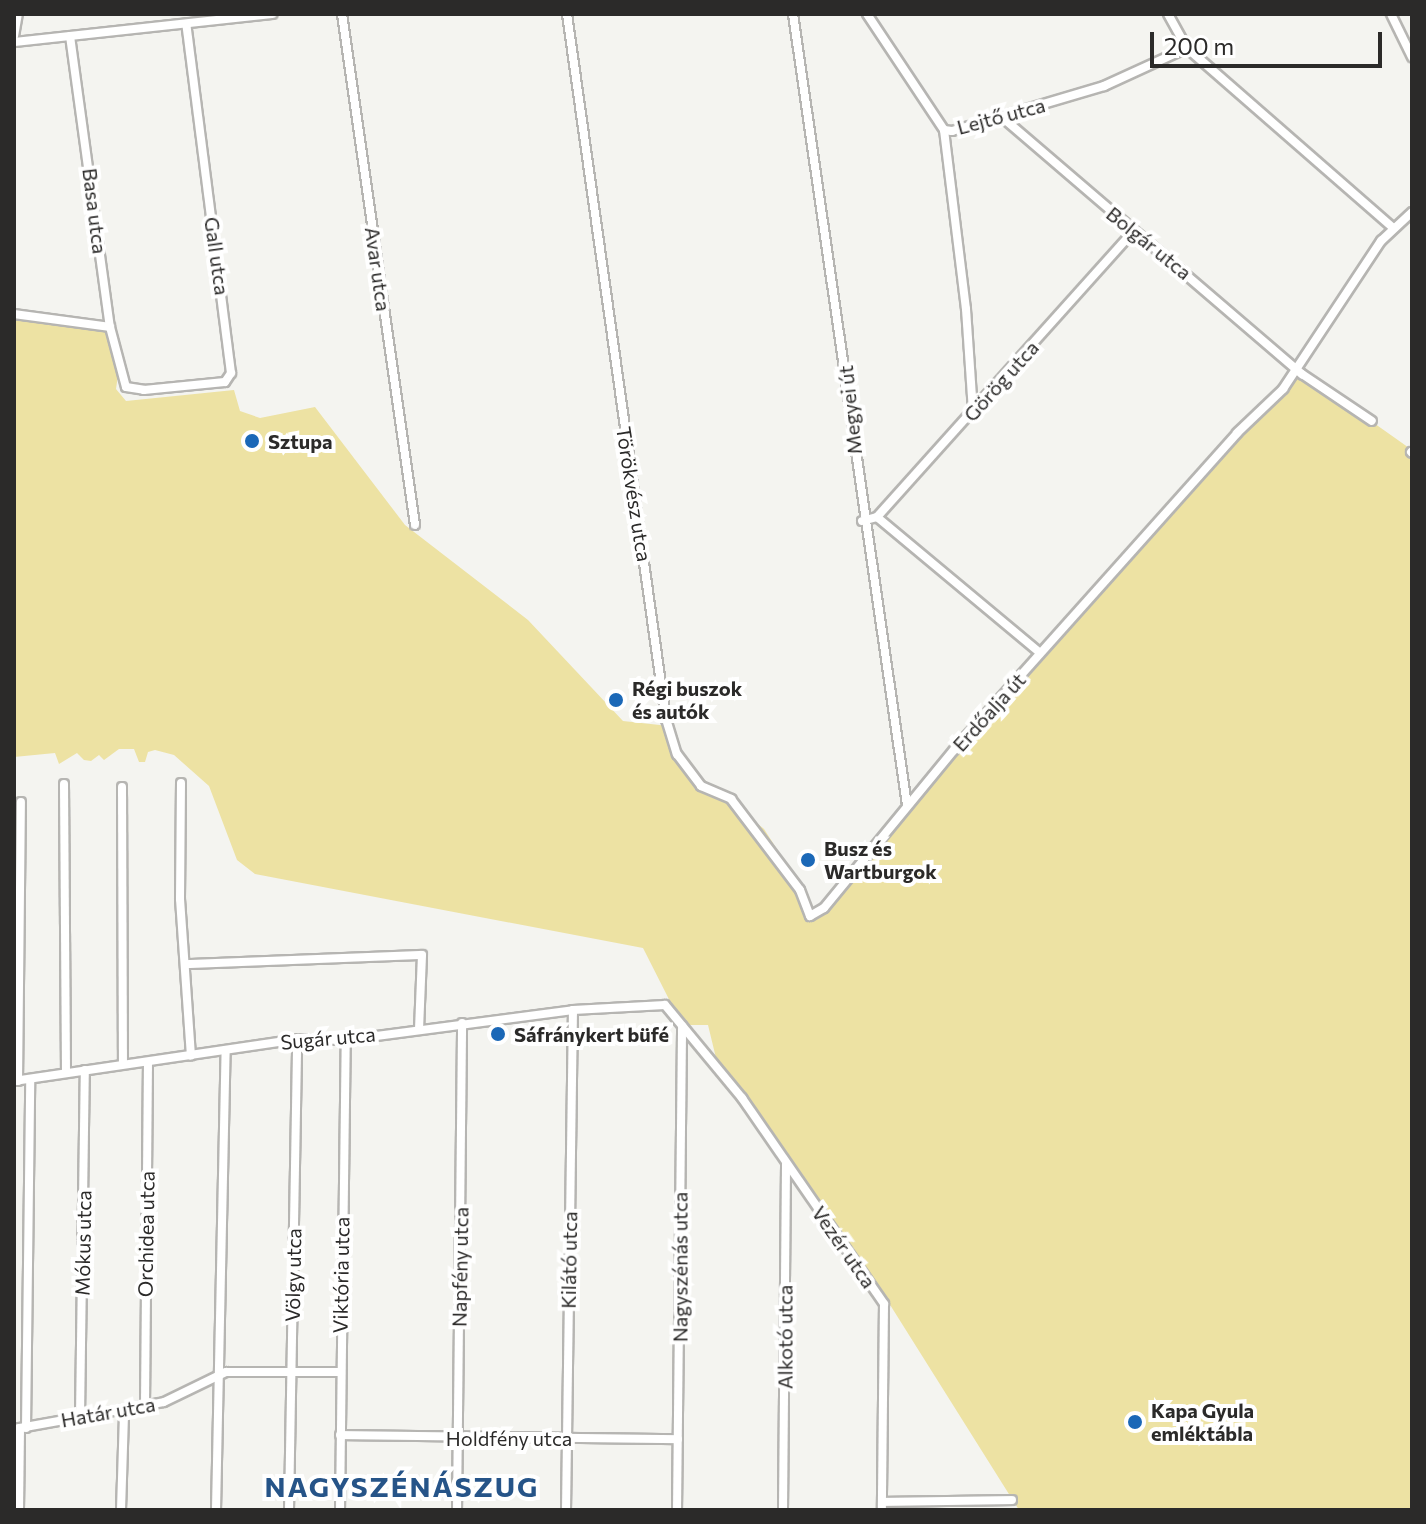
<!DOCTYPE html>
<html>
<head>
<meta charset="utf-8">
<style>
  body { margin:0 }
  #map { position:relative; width:1426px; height:1524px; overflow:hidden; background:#f4f4f0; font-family:Commissioner,sans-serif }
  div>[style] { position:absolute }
  .green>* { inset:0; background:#ede2a3 }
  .roads { filter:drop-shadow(2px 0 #b6b5b2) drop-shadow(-2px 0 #b6b5b2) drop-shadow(0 2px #b6b5b2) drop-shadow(0 -2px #b6b5b2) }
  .street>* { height:8px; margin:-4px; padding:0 4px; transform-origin:4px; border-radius:4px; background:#fff }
  .dots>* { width:22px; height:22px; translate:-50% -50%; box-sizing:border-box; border:4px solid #fff; border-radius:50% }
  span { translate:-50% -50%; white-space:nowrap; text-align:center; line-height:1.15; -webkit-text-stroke:8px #fff; paint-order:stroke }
  .street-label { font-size:20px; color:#2b2a29 }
  .poi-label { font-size:20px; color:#2b2a29; font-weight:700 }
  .left { translate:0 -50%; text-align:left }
  .district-label { font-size:28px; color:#265488; font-weight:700; letter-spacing:2px }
  .frame { position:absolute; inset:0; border:16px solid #2b2a29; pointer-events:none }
  .scale { position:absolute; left:1150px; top:32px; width:232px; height:36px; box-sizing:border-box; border:4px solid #2b2a29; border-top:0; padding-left:10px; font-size:24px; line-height:28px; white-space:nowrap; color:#2b2a29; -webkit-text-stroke:6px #fff; paint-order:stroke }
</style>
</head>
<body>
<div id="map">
  <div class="green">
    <i style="clip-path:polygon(14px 317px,106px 330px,118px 375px,116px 389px,126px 401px,234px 390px,240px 411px,260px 418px,315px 407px,405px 525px,528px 620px,623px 721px,669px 726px,690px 768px,764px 829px,789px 868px,810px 916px,1237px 433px,1277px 395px,1296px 368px,1412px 450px,1412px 1510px,1019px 1510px,887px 1300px,716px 1058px,708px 1025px,682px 1025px,643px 948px,255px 874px,237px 860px,209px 786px,174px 755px,155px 750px,148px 752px,145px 762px,139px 762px,134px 749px,119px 749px,104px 760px,99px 755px,91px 761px,84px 760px,77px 753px,59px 764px,55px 753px,14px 757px)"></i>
  </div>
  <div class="roads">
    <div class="street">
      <i style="left:342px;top:14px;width:516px;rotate:81.87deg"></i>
      <i style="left:567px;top:14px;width:712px;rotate:82.01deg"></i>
      <i style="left:666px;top:719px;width:37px;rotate:73deg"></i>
      <i style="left:677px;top:754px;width:40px;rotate:53deg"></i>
      <i style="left:701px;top:786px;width:33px;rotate:23deg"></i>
      <i style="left:731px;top:799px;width:114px;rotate:52.8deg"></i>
      <i style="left:800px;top:890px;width:28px;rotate:69deg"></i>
      <i style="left:810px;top:916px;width:16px;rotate:-30deg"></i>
      <i style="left:824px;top:908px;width:205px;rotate:-50.6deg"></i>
      <i style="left:954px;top:750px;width:425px;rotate:-48.2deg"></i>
      <i style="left:1237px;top:433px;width:64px;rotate:-43.7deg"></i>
      <i style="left:1283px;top:389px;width:178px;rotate:-56.5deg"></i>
      <i style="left:1381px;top:241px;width:42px;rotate:-43.1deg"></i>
      <i style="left:793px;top:14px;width:799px;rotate:81.8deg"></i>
      <i style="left:867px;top:14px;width:139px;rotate:56.4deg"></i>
      <i style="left:944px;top:130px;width:8px;rotate:7deg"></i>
      <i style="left:952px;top:131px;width:159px;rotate:-16.5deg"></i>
      <i style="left:1104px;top:86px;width:91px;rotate:-24.6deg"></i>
      <i style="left:1168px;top:14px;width:39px;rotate:61deg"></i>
      <i style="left:1187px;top:48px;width:272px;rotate:41.1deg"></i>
      <i style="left:1391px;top:14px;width:48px;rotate:64deg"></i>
      <i style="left:14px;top:36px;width:22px;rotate:-80deg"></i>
      <i style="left:70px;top:36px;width:294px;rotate:82.2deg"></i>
      <i style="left:110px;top:327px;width:62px;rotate:75.1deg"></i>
      <i style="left:126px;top:387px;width:18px;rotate:9deg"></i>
      <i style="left:144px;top:390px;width:81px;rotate:-5.6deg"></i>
      <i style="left:225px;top:382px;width:11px;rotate:-56deg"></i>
      <i style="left:231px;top:373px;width:352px;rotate:-97.3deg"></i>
      <i style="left:14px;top:42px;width:260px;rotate:-6.2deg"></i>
      <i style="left:1003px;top:118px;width:394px;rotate:40.6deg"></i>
      <i style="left:1302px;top:374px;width:84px;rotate:33.9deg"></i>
      <i style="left:944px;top:130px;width:180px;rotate:83deg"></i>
      <i style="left:966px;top:309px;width:103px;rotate:86.1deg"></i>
      <i style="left:14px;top:314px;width:97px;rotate:7.7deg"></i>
      <i style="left:1411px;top:452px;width:1px;rotate:45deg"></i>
      <i style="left:877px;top:517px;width:212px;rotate:39.8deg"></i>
      <i style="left:862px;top:521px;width:16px;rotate:-15deg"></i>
      <i style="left:877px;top:517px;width:383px;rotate:-48.1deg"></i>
      <i style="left:181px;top:783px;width:116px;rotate:90.5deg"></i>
      <i style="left:180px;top:899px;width:157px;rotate:86deg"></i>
      <i style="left:64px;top:784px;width:289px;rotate:89.6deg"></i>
      <i style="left:122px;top:787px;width:276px;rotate:89.8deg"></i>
      <i style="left:188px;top:964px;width:234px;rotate:-2.2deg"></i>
      <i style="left:422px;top:955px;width:74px;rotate:92.3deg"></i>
      <i style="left:14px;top:1081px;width:286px;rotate:-8.4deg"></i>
      <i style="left:297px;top:1039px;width:49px;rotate:1.2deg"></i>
      <i style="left:346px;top:1040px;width:229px;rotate:-7.5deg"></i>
      <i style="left:573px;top:1010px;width:92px;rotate:-3.1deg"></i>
      <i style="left:665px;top:1005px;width:121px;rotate:50.4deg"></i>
      <i style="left:742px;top:1098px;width:250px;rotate:55.4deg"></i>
      <i style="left:884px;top:1304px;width:206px;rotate:90.6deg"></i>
      <i style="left:18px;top:1081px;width:279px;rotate:-89.4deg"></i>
      <i style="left:145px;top:1405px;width:342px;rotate:-89.5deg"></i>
      <i style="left:80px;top:1416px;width:346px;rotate:-89.2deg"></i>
      <i style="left:26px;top:1428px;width:349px;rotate:-89.3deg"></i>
      <i style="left:14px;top:1429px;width:152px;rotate:-10.2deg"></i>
      <i style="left:164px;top:1402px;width:69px;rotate:-25.8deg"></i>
      <i style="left:226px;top:1372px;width:113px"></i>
      <i style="left:340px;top:1435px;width:338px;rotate:0.7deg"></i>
      <i style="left:882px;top:1502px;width:130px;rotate:-0.9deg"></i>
      <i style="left:19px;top:1510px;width:82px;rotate:-89.3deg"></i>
      <i style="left:121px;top:1510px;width:98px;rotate:-88.2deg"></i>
      <i style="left:216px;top:1510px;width:460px;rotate:-88.8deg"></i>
      <i style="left:289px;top:1510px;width:471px;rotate:-89deg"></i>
      <i style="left:340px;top:1510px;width:470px;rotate:-89.3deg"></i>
      <i style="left:457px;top:1510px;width:487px;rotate:-89.4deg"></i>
      <i style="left:566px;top:1510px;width:500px;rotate:-89.2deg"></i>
      <i style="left:677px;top:1510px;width:484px;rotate:-89.4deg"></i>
      <i style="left:783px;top:1510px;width:346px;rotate:-89.5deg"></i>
    </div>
  </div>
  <div class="dots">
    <i style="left:252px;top:441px;background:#1b68b7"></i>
    <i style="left:616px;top:700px;background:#1b68b7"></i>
    <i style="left:808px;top:860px;background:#1b68b7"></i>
    <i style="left:498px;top:1034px;background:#1b68b7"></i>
    <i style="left:1135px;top:1422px;background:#1b68b7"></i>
  </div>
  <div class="street-label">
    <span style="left:1001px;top:116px;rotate:-15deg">Lejtő utca</span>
    <span style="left:95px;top:211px;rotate:83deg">Basa utca</span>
    <span style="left:1149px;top:243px;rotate:39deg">Bolgár utca</span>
    <span style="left:217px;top:256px;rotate:82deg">Gall utca</span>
    <span style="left:378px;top:269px;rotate:82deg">Avar utca</span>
    <span style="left:1001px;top:381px;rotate:-48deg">Görög utca</span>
    <span style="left:850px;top:410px;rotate:-96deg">Megyei út</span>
    <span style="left:634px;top:494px;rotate:81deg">Törökvész utca</span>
    <span style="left:989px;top:712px;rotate:-48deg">Erdőalja út</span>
    <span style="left:328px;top:1038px;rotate:-5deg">Sugár utca</span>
    <span style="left:146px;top:1234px;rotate:-89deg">Orchidea utca</span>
    <span style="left:83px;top:1243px;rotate:-89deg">Mókus utca</span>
    <span style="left:844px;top:1247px;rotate:55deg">Vezér utca</span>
    <span style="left:569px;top:1260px;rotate:-89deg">Kilátó utca</span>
    <span style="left:460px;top:1267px;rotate:-89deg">Napfény utca</span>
    <span style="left:680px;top:1267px;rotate:-90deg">Nagyszénás utca</span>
    <span style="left:293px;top:1275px;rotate:-89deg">Völgy utca</span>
    <span style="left:341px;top:1275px;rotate:-89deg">Viktória utca</span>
    <span style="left:785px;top:1337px;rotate:-90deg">Alkotó utca</span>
    <span style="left:108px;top:1412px;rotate:-10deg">Határ utca</span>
    <span style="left:509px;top:1438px">Holdfény utca</span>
  </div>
  <div class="poi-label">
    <span class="left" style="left:268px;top:441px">Sztupa</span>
    <span class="left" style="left:632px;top:700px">Régi buszok<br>és autók</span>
    <span class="left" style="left:824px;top:860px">Busz és<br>Wartburgok</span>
    <span class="left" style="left:514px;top:1034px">Sáfránykert büfé</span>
    <span class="left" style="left:1151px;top:1422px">Kapa Gyula<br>emléktábla</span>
  </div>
  <div class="district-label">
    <span style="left:402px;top:1486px">NAGYSZÉNÁSZUG</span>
  </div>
  <div class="frame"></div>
  <div class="scale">200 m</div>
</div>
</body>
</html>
